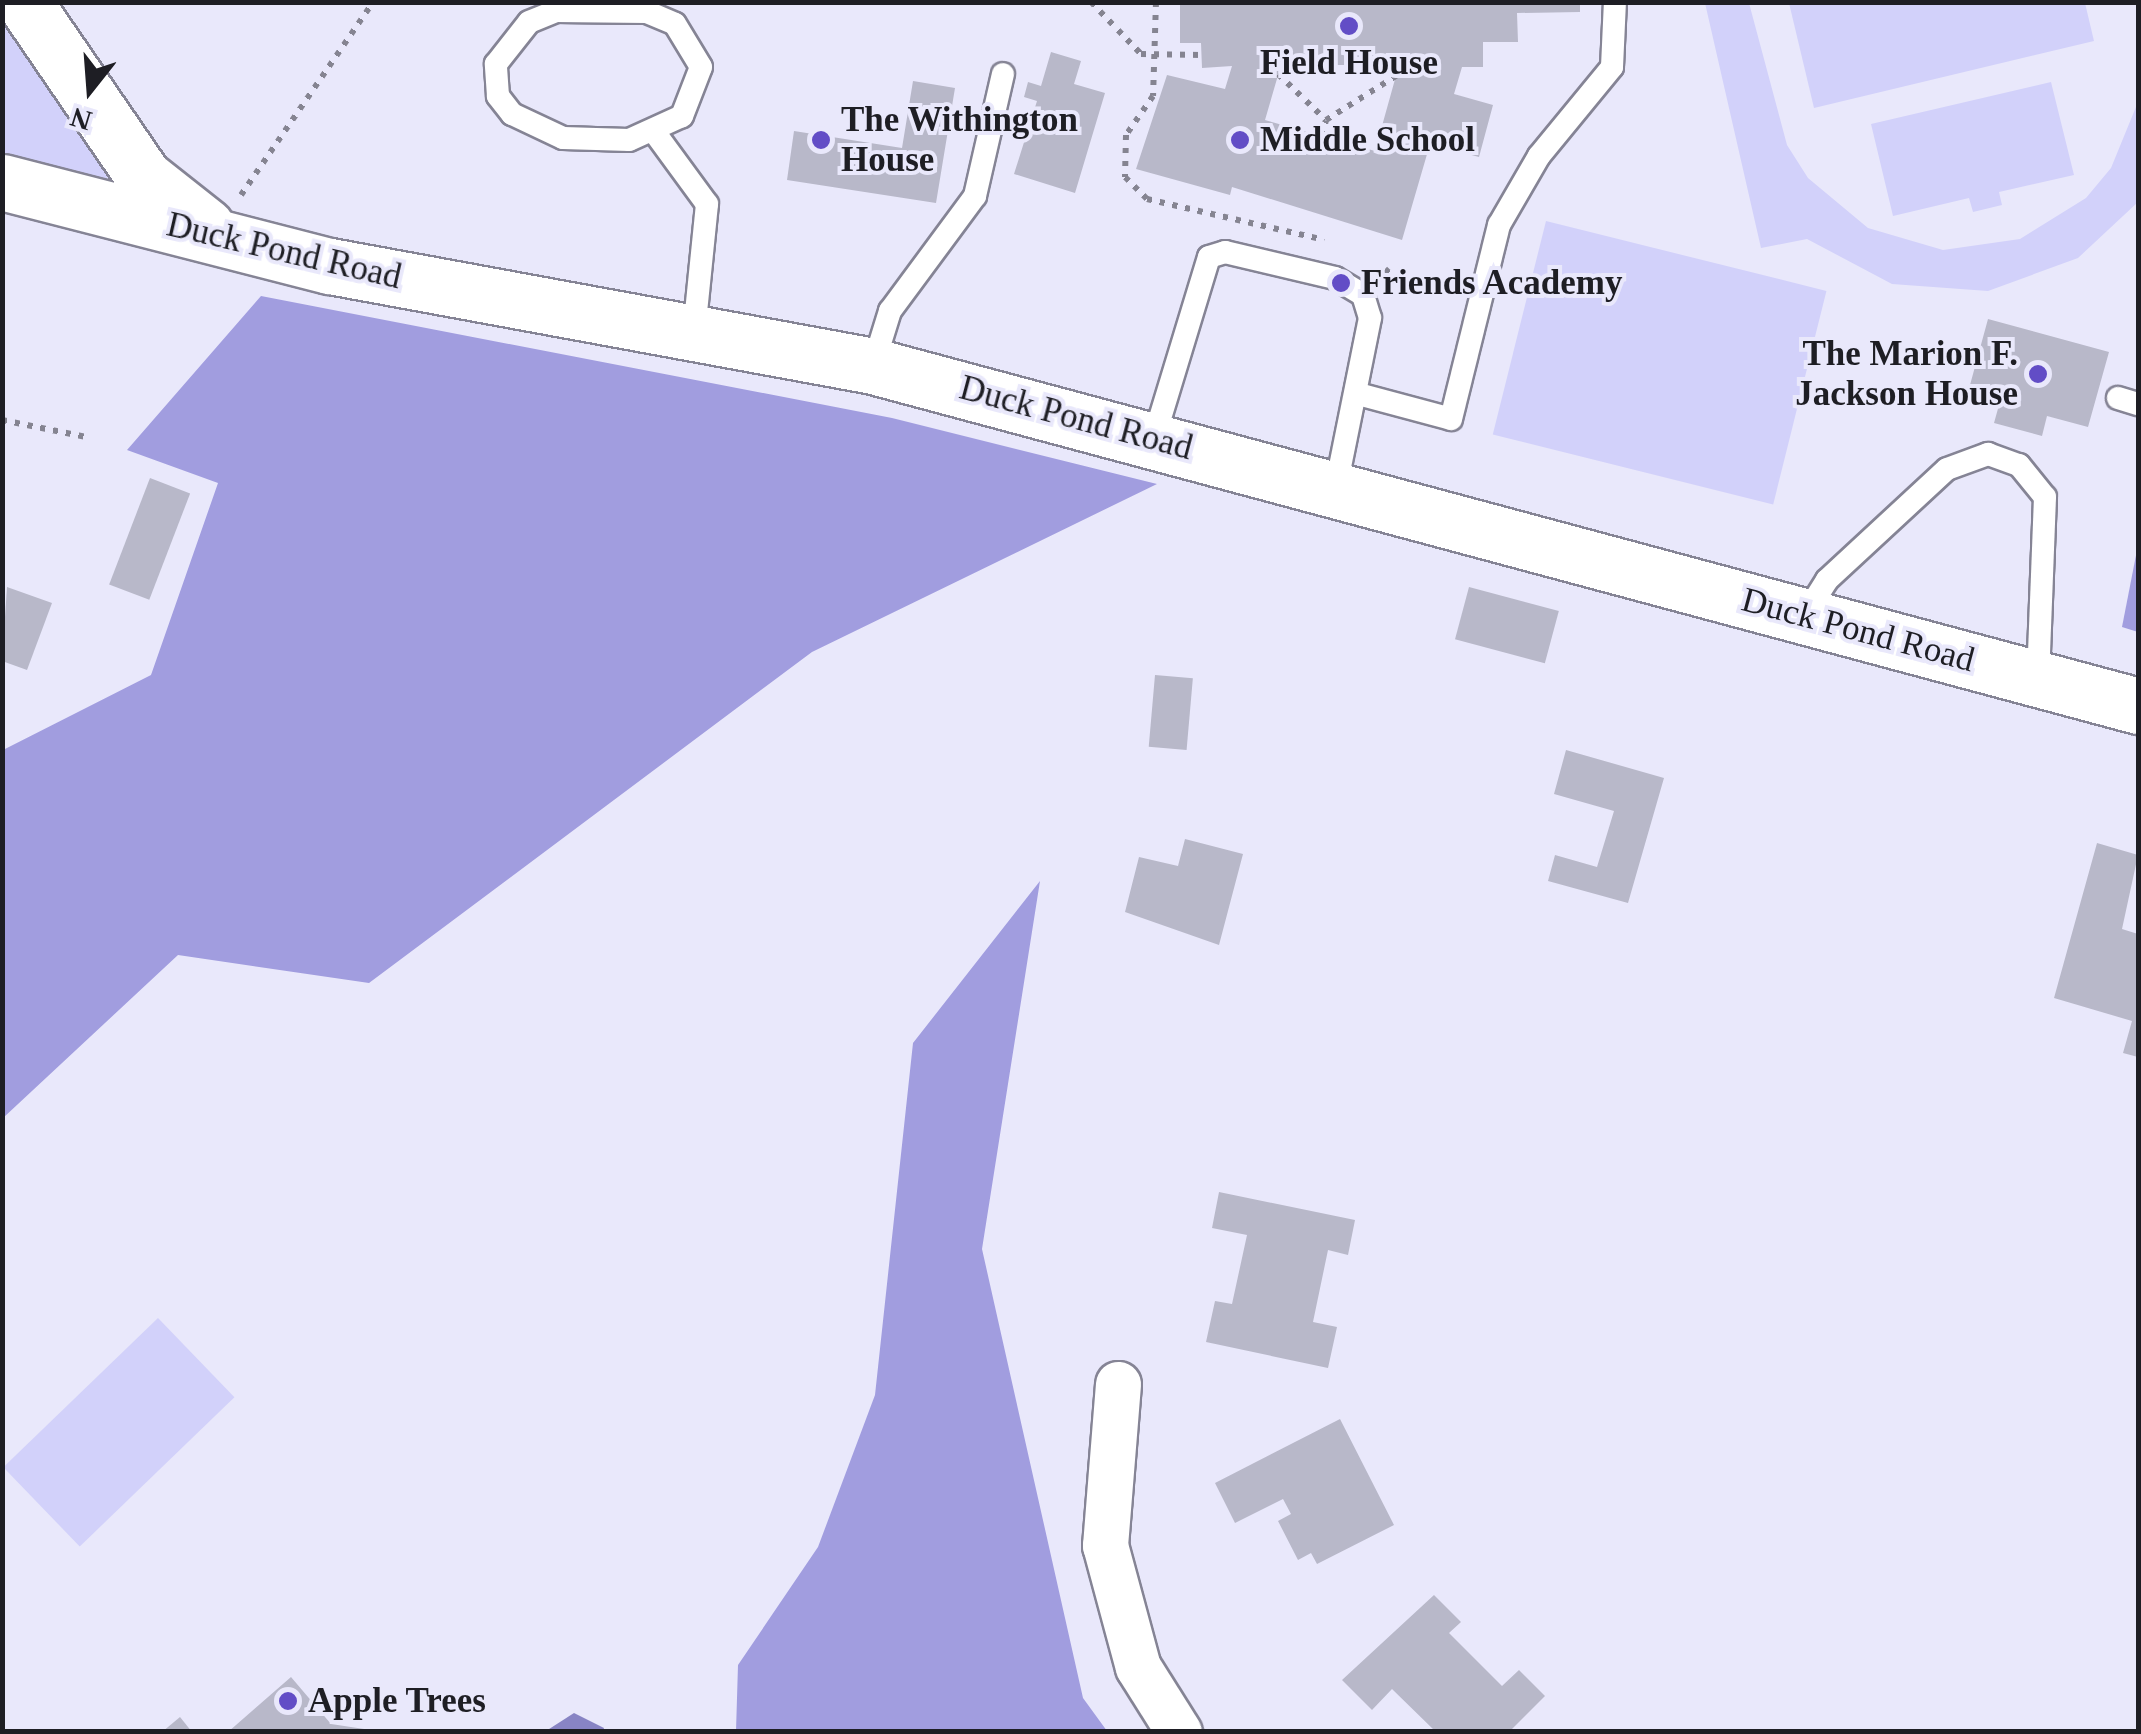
<!DOCTYPE html>
<html>
<head>
<meta charset="utf-8">
<style>
  body { margin:0 }
  #map { position:relative; width:2141px; height:1734px; overflow:hidden; background:#e9e8fb; font-family:Georgia,serif }
  div>[style] { position:absolute }
  .green>* { inset:0; background:#d2d1fa; transform-origin:0 0 }
  .forest>* { inset:0; background:#a19ddf }
  .water>* { inset:0; background:#8884c4 }
  .building>* { inset:0; background:#b8b8c9; transform-origin:0 0 }
  .path>* { height:6px; margin-top:-3px; transform-origin:0; background:repeating-linear-gradient(90deg,#858491 0 5px,transparent 0 13px) }
  .roads { filter:drop-shadow(2px 0 #858495) drop-shadow(-2px 0 #858495) drop-shadow(0 2px #858495) drop-shadow(0 -2px #858495) }
  .lane>* { height:22px; margin:-11px; padding:0 11px; transform-origin:11px; border-radius:11px; background:#fff }
  .street>* { height:45px; margin:-22.5px; padding:0 22.5px; transform-origin:22.5px; border-radius:22.5px; background:#fff }
  .secondary>* { height:55px; margin:-27.5px; padding:0 27.5px; transform-origin:27.5px; border-radius:27.5px; background:#fff }
  .dots>* { width:28px; height:28px; translate:-50% -50%; box-sizing:border-box; border:5px solid #e9e8fb; border-radius:50% }
  span { translate:-50% -50%; white-space:nowrap; text-align:center; line-height:1.15; -webkit-text-stroke:8px #e9e8fb; paint-order:stroke }
  .poi-label { font-size:35px; color:#1e1e24; font-weight:700 }
  .left { translate:0 -50%; text-align:left }
  .right { translate:-100% -50%; text-align:right }
  .street-label { font-size:35px; color:#1e1e24 }
  .frame { position:absolute; inset:0; border:5px solid #1e1e24; pointer-events:none }
  .north { position:absolute; left:40px; top:40px; width:100px; height:100px; -webkit-text-stroke:8px #e9e8fb; paint-order:stroke; rotate:197deg; font-size:28px; font-weight:700; line-height:40px; text-align:center; color:#1e1e24 }
  .north::after { content:''; display:block; margin:auto; width:35px; height:45px; background:#1e1e24; clip-path:polygon(50% 0,100% 100%,50% 72%,0 100%) }
</style>
</head>
<body>
<div id="map">
  <div class="green">
    <i style="clip-path:polygon(2px 3px,109px 171px,107px 180px,87px 188px,3px 165px)"></i>
    <i style="clip-path:polygon(1705px 3px,1749px 3px,1787px 145px,1808px 178px,1868px 228px,1943px 250px,2020px 239px,2086px 198px,2111px 168px,2138px 102px,2138px 202px,2078px 258px,1988px 291px,1892px 284px,1807px 239px,1761px 248px)"></i>
    <i style="clip-path:polygon(1789px 3px,2085px 3px,2094px 41px,1814px 108px)"></i>
    <i style="clip-path:polygon(2051px 82px,2074px 175px,1999px 192px,2002px 205px,1973px 212px,1969px 198px,1893px 216px,1871px 124px)"></i>
    <i style="left:1546px;top:221px;width:289px;height:220px;rotate:14deg"></i>
    <i style="left:158px;top:1318px;width:110px;height:215px;rotate:46deg"></i>
  </div>
  <div class="forest">
    <i style="clip-path:polygon(261px 296px,892px 418px,1157px 484px,812px 652px,369px 983px,178px 955px,3px 1118px,3px 750px,151px 675px,218px 483px,127px 450px)"></i>
    <i style="clip-path:polygon(2138px 545px,2138px 632px,2122px 627px)"></i>
    <i style="clip-path:polygon(1040px 881px,982px 1249px,1083px 1698px,1107px 1731px,736px 1731px,738px 1665px,818px 1547px,875px 1395px,913px 1043px)"></i>
  </div>
  <div class="water">
    <i style="clip-path:polygon(574px 1713px,604px 1728px,603px 1731px,546px 1731px)"></i>
  </div>
  <div class="building">
    <i style="clip-path:polygon(evenodd,1180px 2px,1580px 2px,1580px 12px,1517px 13px,1518px 42px,1483px 42px,1483px 67px,1462px 67px,1454px 94px,1493px 105px,1479px 157px,1430px 144px,1402px 240px,1232px 187px,1230px 195px,1136px 169px,1167px 75px,1225px 89px,1232px 66px,1202px 68px,1201px 43px,1180px 43px,1180px 2px,1281px 65px,1399px 65px,1375px 151px,1265px 120px,1281px 65px)"></i>
    <i style="clip-path:polygon(1051px 52px,1081px 61px,1074px 84px,1105px 93px,1075px 193px,1014px 174px,1037px 101px,1024px 97px,1028px 82px,1041px 86px)"></i>
    <i style="clip-path:polygon(913px 81px,955px 88px,936px 203px,787px 180px,794px 131px,902px 148px)"></i>
    <i style="clip-path:polygon(1988px 319px,2109px 352px,2088px 427px,2047px 416px,2042px 436px,1994px 423px,1999px 405px,1967px 396px)"></i>
    <i style="left:150px;top:478px;width:43px;height:114px;rotate:21deg"></i>
    <i style="clip-path:polygon(7px 587px,52px 603px,27px 670px,2px 661px)"></i>
    <i style="left:1469px;top:587px;width:93px;height:54px;rotate:15deg"></i>
    <i style="left:1155px;top:675px;width:38px;height:72px;rotate:5deg"></i>
    <i style="clip-path:polygon(1566px 750px,1664px 778px,1628px 903px,1548px 881px,1555px 855px,1597px 867px,1614px 811px,1554px 794px)"></i>
    <i style="clip-path:polygon(1185px 839px,1243px 854px,1219px 945px,1125px 912px,1139px 857px,1178px 866px)"></i>
    <i style="clip-path:polygon(2097px 843px,2138px 855px,2122px 929px,2138px 934px,2138px 1057px,2123px 1053px,2132px 1021px,2054px 998px)"></i>
    <i style="clip-path:polygon(1219px 1192px,1355px 1220px,1348px 1255px,1328px 1250px,1313px 1322px,1337px 1327px,1328px 1368px,1206px 1342px,1215px 1301px,1232px 1304px,1247px 1235px,1212px 1228px)"></i>
    <i style="clip-path:polygon(1340px 1419px,1394px 1525px,1317px 1564px,1311px 1553px,1298px 1560px,1278px 1521px,1291px 1514px,1283px 1499px,1235px 1523px,1215px 1483px)"></i>
    <i style="clip-path:polygon(1434px 1595px,1461px 1622px,1449px 1633px,1502px 1686px,1519px 1670px,1545px 1696px,1509px 1732px,1436px 1732px,1392px 1689px,1372px 1710px,1342px 1680px)"></i>
    <i style="clip-path:polygon(291px 1677px,331px 1724px,384px 1732px,228px 1732px)"></i>
    <i style="clip-path:polygon(180px 1717px,192px 1732px,162px 1732px)"></i>
  </div>
  <div class="path">
    <i style="left:1091px;top:2px;width:72px;rotate:46.1deg"></i>
    <i style="left:1141px;top:54px;width:61px;rotate:0.9deg"></i>
    <i style="left:1156px;top:2px;width:94px;rotate:91.8deg"></i>
    <i style="left:1153px;top:96px;width:47px;rotate:124.7deg"></i>
    <i style="left:1126px;top:135px;width:42px;rotate:91.4deg"></i>
    <i style="left:1125px;top:177px;width:31px;rotate:45deg"></i>
    <i style="left:1147px;top:199px;width:182px;rotate:13deg"></i>
    <i style="left:1278px;top:74px;width:66px;rotate:43.8deg"></i>
    <i style="left:1322px;top:136px;width:16px;rotate:-76deg"></i>
    <i style="left:1326px;top:120px;width:83px;rotate:-32.2deg"></i>
    <i style="left:241px;top:195px;width:234px;rotate:-55.6deg"></i>
    <i style="left:1385px;top:269px;width:25px;rotate:43deg"></i>
    <i style="left:2px;top:420px;width:86px;rotate:11.4deg"></i>
  </div>
  <div class="roads">
    <div class="lane">
      <i style="left:556px;top:11px;width:91px;rotate:0.6deg"></i>
      <i style="left:647px;top:12px;width:30px;rotate:23deg"></i>
      <i style="left:675px;top:24px;width:50px;rotate:58.8deg"></i>
      <i style="left:701px;top:67px;width:53px;rotate:111.2deg"></i>
      <i style="left:682px;top:116px;width:58px;rotate:155.6deg"></i>
      <i style="left:629px;top:140px;width:66px;rotate:-178.3deg"></i>
      <i style="left:563px;top:138px;width:56px;rotate:-154.8deg"></i>
      <i style="left:512px;top:114px;width:23px;rotate:-128deg"></i>
      <i style="left:498px;top:96px;width:32px;rotate:-94deg"></i>
      <i style="left:496px;top:64px;width:53px;rotate:-51.8deg"></i>
      <i style="left:529px;top:22px;width:29px;rotate:-22deg"></i>
      <i style="left:655px;top:133px;width:88px;rotate:53.8deg"></i>
      <i style="left:707px;top:204px;width:128px;rotate:95.8deg"></i>
      <i style="left:873px;top:366px;width:58px;rotate:-72.8deg"></i>
      <i style="left:890px;top:311px;width:143px;rotate:-53.5deg"></i>
      <i style="left:975px;top:196px;width:125px;rotate:-77.1deg"></i>
      <i style="left:1358px;top:394px;width:96px;rotate:15deg"></i>
      <i style="left:1451px;top:419px;width:200px;rotate:-76.1deg"></i>
      <i style="left:1499px;top:225px;width:80px;rotate:-59.9deg"></i>
      <i style="left:1539px;top:156px;width:115px;rotate:-50.6deg"></i>
      <i style="left:1612px;top:67px;width:65px;rotate:-87.4deg"></i>
      <i style="left:2118px;top:398px;width:21px;rotate:17deg"></i>
      <i style="left:1154px;top:438px;width:189px;rotate:-73.1deg"></i>
      <i style="left:1209px;top:257px;width:17px;rotate:-17deg"></i>
      <i style="left:1225px;top:252px;width:113px;rotate:13.3deg"></i>
      <i style="left:1335px;top:278px;width:33px;rotate:31deg"></i>
      <i style="left:1363px;top:295px;width:24px;rotate:73deg"></i>
      <i style="left:1370px;top:318px;width:171px;rotate:101.4deg"></i>
      <i style="left:1805px;top:615px;width:41px;rotate:-57.8deg"></i>
      <i style="left:1827px;top:580px;width:163px;rotate:-42.8deg"></i>
      <i style="left:1947px;top:469px;width:44px;rotate:-20.1deg"></i>
      <i style="left:1988px;top:454px;width:33px;rotate:20deg"></i>
      <i style="left:2019px;top:465px;width:41px;rotate:50.9deg"></i>
      <i style="left:2045px;top:497px;width:182px;rotate:92.2deg"></i>
    </div>
    <div class="street">
      <i style="left:1118px;top:1384px;width:162px;rotate:94.6deg"></i>
      <i style="left:1105px;top:1545px;width:126px;rotate:74.9deg"></i>
      <i style="left:1138px;top:1667px;width:77px;rotate:57.8deg"></i>
    </div>
    <div class="secondary">
      <i style="left:24px;top:2px;width:212px;rotate:55.6deg"></i>
      <i style="left:144px;top:177px;width:79px;rotate:38.3deg"></i>
      <i style="left:2px;top:182px;width:339px;rotate:14.4deg"></i>
      <i style="left:330px;top:266px;width:552px;rotate:10.43deg"></i>
      <i style="left:873px;top:366px;width:1310px;rotate:15.04deg"></i>
    </div>
  </div>
  <div class="dots">
    <i style="left:1349px;top:26px;background:#624dc6"></i>
    <i style="left:821px;top:140px;background:#624dc6"></i>
    <i style="left:1240px;top:140px;background:#624dc6"></i>
    <i style="left:1341px;top:283px;background:#624dc6"></i>
    <i style="left:2038px;top:374px;background:#624dc6"></i>
    <i style="left:288px;top:1701px;background:#624dc6"></i>
  </div>
  <div class="poi-label">
    <span style="left:1349px;top:63px">Field House</span>
    <span class="left" style="left:841px;top:140px">The Withington<br>House</span>
    <span class="left" style="left:1260px;top:140px">Middle School</span>
    <span class="left" style="left:1361px;top:283px">Friends Academy</span>
    <span class="right" style="left:2018px;top:374px">The Marion F.<br>Jackson House</span>
    <span class="left" style="left:308px;top:1701px">Apple Trees</span>
  </div>
  <div class="street-label">
    <span style="left:284px;top:251px;rotate:13deg">Duck Pond Road</span>
    <span style="left:1076px;top:418px;rotate:15deg">Duck Pond Road</span>
    <span style="left:1858px;top:630px;rotate:15deg">Duck Pond Road</span>
  </div>
  <div class="frame"></div>
  <div class="north">N</div>
</div>
</body>
</html>
